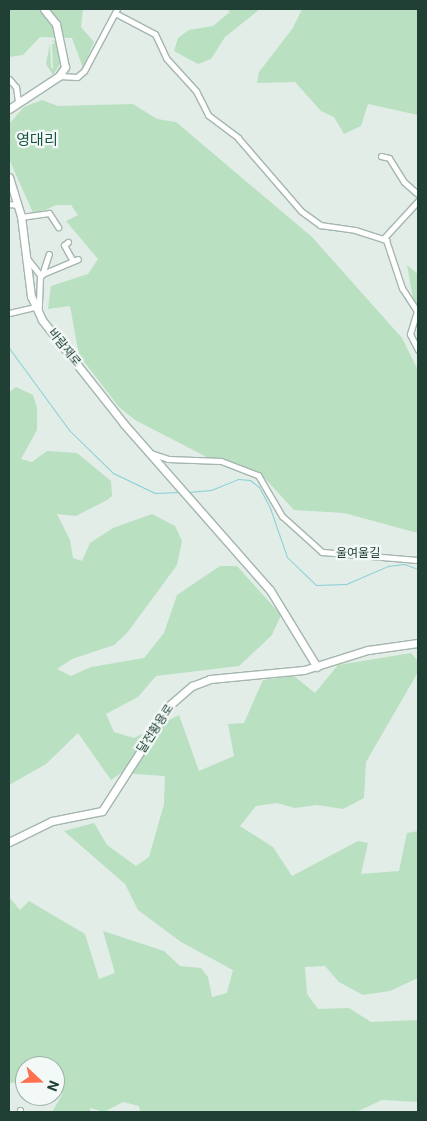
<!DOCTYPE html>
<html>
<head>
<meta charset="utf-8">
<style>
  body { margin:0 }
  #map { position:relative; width:427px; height:1121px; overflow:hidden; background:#e2ede7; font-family:Roboto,"Noto Sans KR",sans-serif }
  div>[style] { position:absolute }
  .green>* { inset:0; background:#b8e0c1 }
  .stream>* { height:1px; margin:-0.5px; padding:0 0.5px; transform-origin:0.5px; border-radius:0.5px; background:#85cfd7 }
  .roads { filter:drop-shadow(1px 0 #a4b6ae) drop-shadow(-1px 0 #a4b6ae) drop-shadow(0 1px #a4b6ae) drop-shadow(0 -1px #a4b6ae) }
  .street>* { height:5px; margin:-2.5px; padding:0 2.5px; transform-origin:2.5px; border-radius:2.5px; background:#fff }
  .secondary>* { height:7px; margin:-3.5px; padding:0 3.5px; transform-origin:3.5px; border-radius:3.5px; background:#fff }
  span { translate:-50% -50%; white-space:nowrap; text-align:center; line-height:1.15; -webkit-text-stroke:4.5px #f2f9f6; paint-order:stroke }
  .street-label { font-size:12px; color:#204036 }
  .quarter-label { font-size:15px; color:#1a5443 }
  .frame { position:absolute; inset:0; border:10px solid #204036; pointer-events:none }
  .north { position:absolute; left:15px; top:1056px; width:50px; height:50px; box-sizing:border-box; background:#f2f9f6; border:1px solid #9eafa9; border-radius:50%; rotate:111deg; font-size:14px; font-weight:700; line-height:20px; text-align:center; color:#204036 }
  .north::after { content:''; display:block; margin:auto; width:18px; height:22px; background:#fe704f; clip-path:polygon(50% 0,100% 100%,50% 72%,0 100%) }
</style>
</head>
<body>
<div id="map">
  <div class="green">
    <i style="clip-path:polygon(9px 9px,83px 9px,81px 27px,94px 42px,83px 68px,72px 38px,40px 37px,23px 55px,9px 57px)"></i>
    <i style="clip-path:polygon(227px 9px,260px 9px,225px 37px,211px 59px,198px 64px,174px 51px,178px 38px,189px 30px,213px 26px,230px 12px)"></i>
    <i style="clip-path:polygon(302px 9px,418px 9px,418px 115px,368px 104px,361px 126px,344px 134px,334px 117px,321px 111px,295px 82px,257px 83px,259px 72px,293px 28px)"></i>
    <i style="clip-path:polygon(59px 40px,63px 59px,61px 68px,55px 74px,61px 64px,61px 62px,53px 75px,46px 64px,50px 43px,51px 67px,53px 69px,52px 44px,56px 43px,51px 41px)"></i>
    <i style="clip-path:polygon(42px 100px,58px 106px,133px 104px,157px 119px,176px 122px,312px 237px,402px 338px,418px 370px,418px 533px,344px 513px,294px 510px,259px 472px,228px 468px,135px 420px,119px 407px,79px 355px,70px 306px,48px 309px,51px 286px,88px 274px,98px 259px,66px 221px,78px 215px,71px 205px,56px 205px,34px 215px,9px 159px,9px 124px,24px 107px)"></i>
    <i style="clip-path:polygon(407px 265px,418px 274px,418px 305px,414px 304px)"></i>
    <i style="clip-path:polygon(16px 387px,33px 395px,37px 408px,37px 430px,21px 459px,32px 462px,47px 451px,77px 453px,111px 481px,112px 496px,107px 500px,76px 516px,57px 514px,70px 540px,73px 558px,82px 561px,90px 543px,113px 528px,152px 514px,175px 526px,182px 541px,177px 565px,127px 633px,114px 645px,72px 659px,57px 669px,71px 676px,91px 667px,144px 658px,164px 633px,177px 595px,220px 566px,237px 566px,281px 615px,272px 635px,239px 666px,156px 676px,138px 697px,106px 714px,114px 732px,134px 738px,179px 715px,199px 771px,234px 756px,228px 724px,244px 723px,263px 680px,294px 676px,315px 693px,338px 665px,411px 653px,418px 661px,418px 672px,366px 762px,364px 798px,343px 809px,317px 805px,295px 808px,277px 803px,256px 806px,240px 826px,273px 847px,292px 876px,358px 841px,368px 843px,361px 874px,399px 871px,407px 833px,418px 831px,418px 978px,390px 991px,363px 995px,339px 982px,325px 966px,305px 967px,307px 994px,318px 1009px,349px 1008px,371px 1022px,418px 1020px,418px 1102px,382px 1100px,356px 1112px,140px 1112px,139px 1106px,123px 1102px,104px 1112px,90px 1108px,90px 1112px,52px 1112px,63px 1093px,55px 1086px,55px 1066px,25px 1066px,25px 1082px,9px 1083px,9px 897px,20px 910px,29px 901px,85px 934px,99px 979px,115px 973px,103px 931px,164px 951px,180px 966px,201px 968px,208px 977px,212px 997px,227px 993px,233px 970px,181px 942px,138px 910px,125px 884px,64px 831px,94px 823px,107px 845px,136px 866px,149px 857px,164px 804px,165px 776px,121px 773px,111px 780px,78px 733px,46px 764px,9px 785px,9px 392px)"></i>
  </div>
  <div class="stream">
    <i style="left:9px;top:348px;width:102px;rotate:53.8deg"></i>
    <i style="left:69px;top:430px;width:62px;rotate:44.3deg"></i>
    <i style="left:113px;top:473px;width:47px;rotate:25.5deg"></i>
    <i style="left:155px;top:493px;width:26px;rotate:-2deg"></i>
    <i style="left:188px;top:492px;width:23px;rotate:-5deg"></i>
    <i style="left:211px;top:490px;width:29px;rotate:-22deg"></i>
    <i style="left:238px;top:479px;width:12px;rotate:5deg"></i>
    <i style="left:250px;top:480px;width:11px;rotate:38deg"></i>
    <i style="left:259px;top:487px;width:24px;rotate:62deg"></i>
    <i style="left:270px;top:508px;width:52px;rotate:70.9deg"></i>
    <i style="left:287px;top:557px;width:40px;rotate:44deg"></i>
    <i style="left:316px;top:585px;width:30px;rotate:-2deg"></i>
    <i style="left:346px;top:584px;width:46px;rotate:-23.2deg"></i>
    <i style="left:388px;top:566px;width:16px;rotate:-7deg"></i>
    <i style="left:404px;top:564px;width:15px;rotate:20deg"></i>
  </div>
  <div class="roads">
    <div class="street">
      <i style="left:115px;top:13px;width:45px;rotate:27.7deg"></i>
      <i style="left:155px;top:34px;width:26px;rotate:65deg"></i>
      <i style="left:166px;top:58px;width:45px;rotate:47.7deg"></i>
      <i style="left:196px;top:91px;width:27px;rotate:63deg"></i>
      <i style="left:208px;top:115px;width:38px;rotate:37deg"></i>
      <i style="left:238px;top:138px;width:96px;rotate:49.2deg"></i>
      <i style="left:301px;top:211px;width:24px;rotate:36deg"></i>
      <i style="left:320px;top:225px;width:35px;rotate:8deg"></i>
      <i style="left:355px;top:230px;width:33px;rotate:18deg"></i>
      <i style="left:386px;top:240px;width:51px;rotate:71.6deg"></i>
      <i style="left:402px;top:288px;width:27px;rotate:57deg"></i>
      <i style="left:417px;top:311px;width:24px;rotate:107deg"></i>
      <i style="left:410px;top:334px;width:18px;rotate:63deg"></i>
      <i style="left:59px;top:76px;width:18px;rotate:3deg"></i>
      <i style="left:77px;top:77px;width:9px;rotate:-41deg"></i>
      <i style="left:84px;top:71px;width:70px;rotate:-62deg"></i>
      <i style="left:9px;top:79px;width:11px;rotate:49deg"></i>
      <i style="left:16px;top:87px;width:15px;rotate:82deg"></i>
      <i style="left:381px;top:156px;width:8px;rotate:14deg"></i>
      <i style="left:389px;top:158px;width:28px;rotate:58deg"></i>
      <i style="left:404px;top:182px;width:18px;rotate:41deg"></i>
      <i style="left:9px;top:204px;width:9px;rotate:6deg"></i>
      <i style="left:21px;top:217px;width:28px;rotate:-8deg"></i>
      <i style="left:49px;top:213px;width:17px;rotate:57deg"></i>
      <i style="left:383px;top:239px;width:52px;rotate:-47.4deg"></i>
      <i style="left:68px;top:242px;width:5px;rotate:143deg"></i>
      <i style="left:64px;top:245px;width:18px;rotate:61deg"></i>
      <i style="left:26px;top:257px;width:23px;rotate:52deg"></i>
      <i style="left:40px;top:275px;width:36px;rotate:92deg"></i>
      <i style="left:40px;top:275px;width:41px;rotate:-22.8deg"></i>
      <i style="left:42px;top:275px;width:22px;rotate:-72deg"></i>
      <i style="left:9px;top:313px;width:27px;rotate:-13deg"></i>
      <i style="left:150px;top:453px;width:19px;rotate:18deg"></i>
      <i style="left:168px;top:459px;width:53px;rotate:2.2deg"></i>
      <i style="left:221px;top:461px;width:40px;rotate:21deg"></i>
      <i style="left:258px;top:475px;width:48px;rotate:59.7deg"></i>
      <i style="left:282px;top:516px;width:54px;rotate:42deg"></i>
      <i style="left:322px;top:552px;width:96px;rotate:4.8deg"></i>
      <i style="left:20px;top:1110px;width:2px;rotate:90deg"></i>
    </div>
    <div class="secondary">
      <i style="left:9px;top:109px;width:60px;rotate:-33.4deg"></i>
      <i style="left:59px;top:76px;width:11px;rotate:-56deg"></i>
      <i style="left:65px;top:67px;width:44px;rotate:-101.8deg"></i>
      <i style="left:56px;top:24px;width:19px;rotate:-129deg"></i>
      <i style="left:9px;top:177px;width:41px;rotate:72.9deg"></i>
      <i style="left:21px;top:216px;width:81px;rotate:82.9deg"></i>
      <i style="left:31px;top:296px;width:26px;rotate:65deg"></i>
      <i style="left:42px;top:320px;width:132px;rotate:51.7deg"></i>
      <i style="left:124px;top:424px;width:221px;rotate:48.7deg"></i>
      <i style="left:270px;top:590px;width:90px;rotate:58.6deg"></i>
      <i style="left:9px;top:842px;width:48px;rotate:-26deg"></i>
      <i style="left:52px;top:821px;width:51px;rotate:-11.3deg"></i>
      <i style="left:102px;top:811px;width:127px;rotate:-57.2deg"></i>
      <i style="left:171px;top:704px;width:28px;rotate:-41deg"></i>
      <i style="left:192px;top:686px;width:19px;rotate:-21deg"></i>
      <i style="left:210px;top:679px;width:94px;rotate:-5.5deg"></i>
      <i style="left:304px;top:670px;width:67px;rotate:-17.4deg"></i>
      <i style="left:368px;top:650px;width:50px;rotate:-8deg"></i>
    </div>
  </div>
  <div class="street-label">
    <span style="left:64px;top:348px;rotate:51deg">바람재로</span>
    <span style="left:358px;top:554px">울여울길</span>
    <span style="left:156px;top:729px;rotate:-57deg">달전황용로</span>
  </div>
  <div class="quarter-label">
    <span style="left:37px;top:141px">영대리</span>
  </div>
  <div class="frame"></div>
  <div class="north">N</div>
</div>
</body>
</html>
